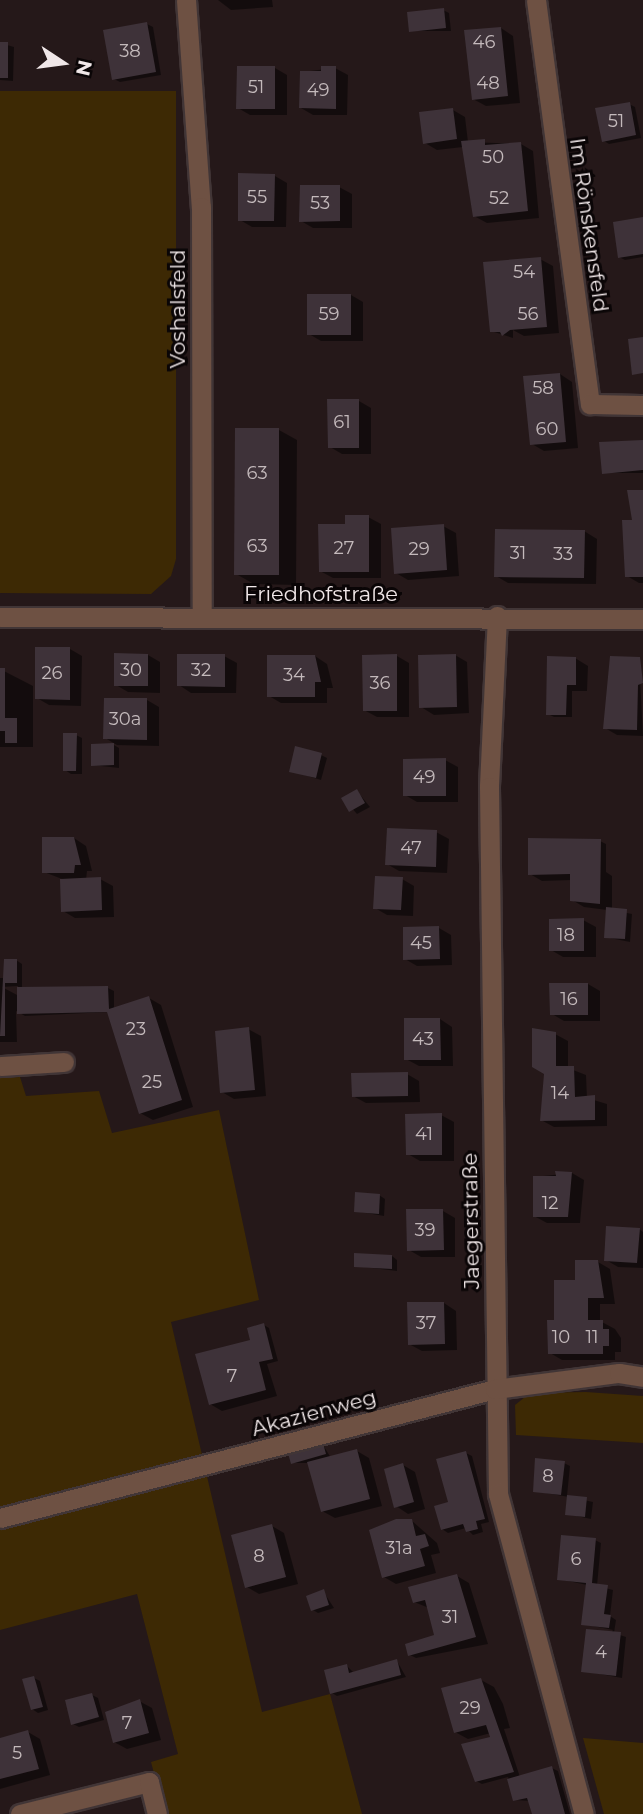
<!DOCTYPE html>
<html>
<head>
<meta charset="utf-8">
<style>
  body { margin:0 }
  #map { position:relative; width:643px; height:1814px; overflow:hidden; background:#251819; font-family:Montserrat,sans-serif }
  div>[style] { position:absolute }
  .green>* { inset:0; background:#3d2904 }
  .shadow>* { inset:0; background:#0007 }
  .building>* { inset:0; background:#3e3239 }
  .roads { filter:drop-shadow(2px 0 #413536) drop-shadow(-2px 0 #413536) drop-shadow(0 2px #413536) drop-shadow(0 -2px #413536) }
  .minor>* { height:19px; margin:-9.5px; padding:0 9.5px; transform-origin:9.5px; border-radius:9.5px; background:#6e5143 }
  span { translate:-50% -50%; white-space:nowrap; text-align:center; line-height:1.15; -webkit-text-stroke:6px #0a0506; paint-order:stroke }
  .number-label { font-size:18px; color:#c4babc }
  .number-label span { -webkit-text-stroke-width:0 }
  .street-label { font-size:21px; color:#f0e7e8 }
  .north { position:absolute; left:28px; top:28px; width:70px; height:70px; -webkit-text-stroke:5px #0a0506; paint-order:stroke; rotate:103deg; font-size:19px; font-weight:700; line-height:28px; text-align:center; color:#f0e7e8 }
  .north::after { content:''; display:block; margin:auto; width:24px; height:32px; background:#f0e7e8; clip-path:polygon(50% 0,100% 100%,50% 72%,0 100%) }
</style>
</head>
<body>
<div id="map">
  <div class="green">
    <i style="clip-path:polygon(0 91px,176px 91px,176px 559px,171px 576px,151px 594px,0 593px)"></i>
    <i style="clip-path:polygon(20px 1077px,26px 1096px,99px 1091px,112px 1133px,219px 1110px,259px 1300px,171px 1322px,262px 1712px,330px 1694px,362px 1814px,165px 1814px,151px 1762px,178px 1754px,137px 1594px,0 1630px,0 1078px)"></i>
    <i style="clip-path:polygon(586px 1392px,643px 1396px,643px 1443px,516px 1435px,515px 1405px,530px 1393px)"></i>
    <i style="clip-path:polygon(583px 1738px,643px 1743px,643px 1814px,604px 1814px)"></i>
  </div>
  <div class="shadow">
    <i style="clip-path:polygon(218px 0,272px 0,273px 7px,231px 10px)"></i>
    <i style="clip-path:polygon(443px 10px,449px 13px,451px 31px,411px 31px)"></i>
    <i style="clip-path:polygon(147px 24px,153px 27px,161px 75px,120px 82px,114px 79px)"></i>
    <i style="clip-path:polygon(501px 28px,513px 36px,520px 103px,486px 106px,473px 99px)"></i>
    <i style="clip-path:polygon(0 43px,14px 47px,13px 81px,0 80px)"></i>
    <i style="clip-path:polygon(275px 68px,287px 75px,287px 115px,250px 115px,238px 108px)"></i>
    <i style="clip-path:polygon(335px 68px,348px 75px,347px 115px,313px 115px,301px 108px,302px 72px)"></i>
    <i style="clip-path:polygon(629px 104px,635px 107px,641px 138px,609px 144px,604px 141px)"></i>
    <i style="clip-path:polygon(453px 110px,465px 117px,468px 142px,521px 144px,533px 151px,539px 218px,487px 223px,474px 216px,463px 147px,437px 150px,425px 143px)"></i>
    <i style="clip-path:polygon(275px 176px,287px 183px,286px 227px,252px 227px,240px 220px)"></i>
    <i style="clip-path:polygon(339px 187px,352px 194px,352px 228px,313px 228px,301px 221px)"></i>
    <i style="clip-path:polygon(643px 219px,643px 257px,625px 260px,619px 257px)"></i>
    <i style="clip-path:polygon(540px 259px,553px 266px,559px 333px,524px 336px,513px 330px,513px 338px,491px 331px)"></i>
    <i style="clip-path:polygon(351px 295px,363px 302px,363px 341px,321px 341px,309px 334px)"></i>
    <i style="clip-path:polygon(560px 374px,572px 382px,578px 448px,544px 451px,532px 444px)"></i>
    <i style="clip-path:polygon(359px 401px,371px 408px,371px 454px,342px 454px,330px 447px)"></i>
    <i style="clip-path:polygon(279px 430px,297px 440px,296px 585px,254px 584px,236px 574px)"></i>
    <i style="clip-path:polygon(643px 442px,643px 473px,604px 473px)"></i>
    <i style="clip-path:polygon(643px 492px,643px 583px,639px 583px,627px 576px,634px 521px)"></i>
    <i style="clip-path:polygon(368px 517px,381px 524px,381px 578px,333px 578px,320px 571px,347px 525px)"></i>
    <i style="clip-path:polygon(443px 526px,456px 533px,459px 576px,408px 580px,396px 573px)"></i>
    <i style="clip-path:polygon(584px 531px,597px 539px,596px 584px,508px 583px,496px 576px)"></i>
    <i style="clip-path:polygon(70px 649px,82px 656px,81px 706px,49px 705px,37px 698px)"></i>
    <i style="clip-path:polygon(148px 655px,160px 662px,160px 693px,128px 692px,116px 685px)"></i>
    <i style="clip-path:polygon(455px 655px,467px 662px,469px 713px,434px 715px,421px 707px)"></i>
    <i style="clip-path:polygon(224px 656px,237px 663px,236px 693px,191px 693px,179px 685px)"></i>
    <i style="clip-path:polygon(315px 656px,327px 664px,333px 688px,327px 688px,327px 703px,281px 703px,269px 696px)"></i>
    <i style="clip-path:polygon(397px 656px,409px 663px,409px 717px,377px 717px,364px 710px)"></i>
    <i style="clip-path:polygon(575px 658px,588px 666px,587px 691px,572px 691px,572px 717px,554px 717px,548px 714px)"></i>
    <i style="clip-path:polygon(639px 659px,643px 736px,617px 735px,605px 728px)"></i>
    <i style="clip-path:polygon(0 669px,33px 686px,33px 747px,0 747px)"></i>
    <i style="clip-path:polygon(147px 700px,159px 707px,159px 746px,114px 745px,119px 748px,119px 768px,92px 765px,93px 745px,117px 745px,105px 738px)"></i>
    <i style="clip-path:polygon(76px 735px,82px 738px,82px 774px,71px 774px,65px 770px)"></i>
    <i style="clip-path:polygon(321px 755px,327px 758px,321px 780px,291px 771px)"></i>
    <i style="clip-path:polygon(445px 760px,458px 767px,458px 802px,417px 802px,405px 795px)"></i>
    <i style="clip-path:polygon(357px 791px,370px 807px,357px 814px,344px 799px)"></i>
    <i style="clip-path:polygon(436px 832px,449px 839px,447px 873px,399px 871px,387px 864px)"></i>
    <i style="clip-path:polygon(74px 838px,86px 846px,92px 871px,87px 871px,86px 880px,100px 879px,113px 886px,114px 917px,75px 918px,63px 911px,62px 879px,44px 872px)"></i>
    <i style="clip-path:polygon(600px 841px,606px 844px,606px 872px,612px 876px,612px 910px,632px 914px,630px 942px,605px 937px,607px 910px,584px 907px,572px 900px,572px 880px,542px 881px,530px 874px)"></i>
    <i style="clip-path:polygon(402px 879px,414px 886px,413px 916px,387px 915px,375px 908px)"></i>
    <i style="clip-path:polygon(583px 920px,596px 927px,596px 957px,563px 957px,551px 950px)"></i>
    <i style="clip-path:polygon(439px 928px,451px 935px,452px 965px,417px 966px,405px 959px)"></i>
    <i style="clip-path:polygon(evenodd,16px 960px,22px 964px,22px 988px,108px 988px,114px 991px,114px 1011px,149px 998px,161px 1005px,193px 1107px,153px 1120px,140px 1113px,108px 1012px,25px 1016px,16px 1011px,17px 1042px,0 1042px,0 978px,6px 978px,16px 960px,18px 986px,19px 996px,2px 987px,18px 986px)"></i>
    <i style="clip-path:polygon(588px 984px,600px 991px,600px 1021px,564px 1021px,552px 1014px)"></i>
    <i style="clip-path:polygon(440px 1019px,452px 1027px,453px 1066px,419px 1066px,406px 1059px)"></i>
    <i style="clip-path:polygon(248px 1029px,261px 1036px,266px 1096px,234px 1099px,222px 1092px)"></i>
    <i style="clip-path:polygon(555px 1034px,568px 1041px,568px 1068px,586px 1075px,587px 1098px,607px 1104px,607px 1126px,554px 1127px,541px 1120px)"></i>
    <i style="clip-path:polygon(407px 1074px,419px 1081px,420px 1102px,366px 1103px,353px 1096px)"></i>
    <i style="clip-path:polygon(441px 1115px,454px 1122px,454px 1161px,420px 1161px,408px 1154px)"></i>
    <i style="clip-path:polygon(572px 1173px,584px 1180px,580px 1223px,547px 1223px,534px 1216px,534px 1177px)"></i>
    <i style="clip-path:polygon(379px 1195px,385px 1199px,384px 1216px,355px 1211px)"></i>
    <i style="clip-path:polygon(443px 1211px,455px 1218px,455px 1257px,421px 1257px,409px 1250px)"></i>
    <i style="clip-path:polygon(639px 1229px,643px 1232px,643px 1268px,618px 1267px,606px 1260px)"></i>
    <i style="clip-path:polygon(392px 1256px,397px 1260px,397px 1271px,356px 1266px)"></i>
    <i style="clip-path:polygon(598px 1262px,610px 1269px,615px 1304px,600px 1304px,600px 1321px,615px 1329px,621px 1338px,621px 1352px,615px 1352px,615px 1360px,562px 1360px,550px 1353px,576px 1282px)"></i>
    <i style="clip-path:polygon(444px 1303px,456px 1311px,457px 1350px,422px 1351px,409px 1344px)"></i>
    <i style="clip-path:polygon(264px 1325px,269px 1328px,278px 1361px,267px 1364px,277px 1396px,222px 1411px,210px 1404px)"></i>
    <i style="clip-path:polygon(323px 1445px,331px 1458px,357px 1451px,369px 1458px,382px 1506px,335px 1518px,322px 1511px,309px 1463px,292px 1463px)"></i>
    <i style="clip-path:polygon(466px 1453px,472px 1456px,489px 1522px,481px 1524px,483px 1532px,473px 1535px,466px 1528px,448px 1533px,442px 1529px)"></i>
    <i style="clip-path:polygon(564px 1463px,570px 1466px,567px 1496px,593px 1502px,591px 1519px,567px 1514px,569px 1497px,534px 1491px)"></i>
    <i style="clip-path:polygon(403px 1465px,415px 1472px,425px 1509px,408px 1514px,396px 1506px)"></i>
    <i style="clip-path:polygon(411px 1520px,437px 1543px,440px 1553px,431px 1555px,436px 1573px,396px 1584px,384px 1577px)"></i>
    <i style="clip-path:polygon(272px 1526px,284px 1533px,298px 1584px,259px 1594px,247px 1587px)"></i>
    <i style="clip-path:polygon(595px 1540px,601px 1543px,597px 1586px,613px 1590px,610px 1616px,616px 1620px,614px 1633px,626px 1637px,622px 1678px,583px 1671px,613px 1630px,583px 1624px,587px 1585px,559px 1579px)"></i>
    <i style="clip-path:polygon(457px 1576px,469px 1583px,488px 1644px,416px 1658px,410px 1655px,437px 1639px,429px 1608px,414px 1602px)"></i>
    <i style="clip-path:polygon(323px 1591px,334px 1608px,318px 1613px,313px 1610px)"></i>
    <i style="clip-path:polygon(397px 1661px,406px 1677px,337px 1696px,332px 1693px,347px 1666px,354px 1673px)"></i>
    <i style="clip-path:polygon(34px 1678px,40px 1681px,48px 1710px,38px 1713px,32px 1709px)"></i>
    <i style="clip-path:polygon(481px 1680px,494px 1687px,503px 1704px,510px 1728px,504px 1729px,520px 1777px,552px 1768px,558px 1771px,570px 1814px,534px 1814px,530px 1801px,515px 1800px,508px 1777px,482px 1784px,476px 1781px,491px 1733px,468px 1739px,455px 1732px)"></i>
    <i style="clip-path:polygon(92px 1695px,98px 1698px,104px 1720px,79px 1727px,73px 1724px)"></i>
    <i style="clip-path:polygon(139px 1701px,152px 1708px,161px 1740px,127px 1749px,114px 1742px)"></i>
    <i style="clip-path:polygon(28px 1732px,40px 1739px,50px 1775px,0 1789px,0 1740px)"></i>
  </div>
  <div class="building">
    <i style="clip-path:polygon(444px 8px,446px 28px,409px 32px,407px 12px)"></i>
    <i style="clip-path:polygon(147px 22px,156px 72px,112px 80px,103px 30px)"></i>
    <i style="clip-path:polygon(501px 27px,508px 96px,472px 100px,464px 30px)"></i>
    <i style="clip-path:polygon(0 42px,8px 42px,8px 78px,0 78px)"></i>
    <i style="clip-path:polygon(237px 66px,275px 66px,275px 109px,236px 109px)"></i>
    <i style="clip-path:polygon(321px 66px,336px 66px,336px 109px,299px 108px,300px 71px,321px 71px)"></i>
    <i style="clip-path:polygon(630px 102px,636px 135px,602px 142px,595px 108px)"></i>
    <i style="clip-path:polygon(453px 108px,457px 139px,423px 144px,419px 112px)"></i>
    <i style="clip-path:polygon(485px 139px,485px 145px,521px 142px,528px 211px,473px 217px,461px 141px)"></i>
    <i style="clip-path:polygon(238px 173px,275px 174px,274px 221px,238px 221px)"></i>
    <i style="clip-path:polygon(300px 185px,340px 185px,340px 221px,299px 222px)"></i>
    <i style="clip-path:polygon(643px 217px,643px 254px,618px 258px,613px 222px)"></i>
    <i style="clip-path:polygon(541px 257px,547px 327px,510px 330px,502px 336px,500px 332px,490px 332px,483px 262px)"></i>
    <i style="clip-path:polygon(307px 294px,351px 294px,351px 335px,307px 335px)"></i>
    <i style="clip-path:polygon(643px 337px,643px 373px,632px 375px,628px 339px)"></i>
    <i style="clip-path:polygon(560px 373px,566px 442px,530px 445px,523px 376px)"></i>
    <i style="clip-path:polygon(327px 399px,359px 399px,359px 448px,328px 448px)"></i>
    <i style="clip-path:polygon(235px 428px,279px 428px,279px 575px,234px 575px)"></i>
    <i style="clip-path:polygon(643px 440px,643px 470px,602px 474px,599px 442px)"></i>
    <i style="clip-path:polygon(627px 490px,643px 490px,643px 577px,625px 577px,622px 520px,632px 520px)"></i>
    <i style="clip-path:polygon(345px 515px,369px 515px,369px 572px,319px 572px,318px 524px,345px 524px)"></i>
    <i style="clip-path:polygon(444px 524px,447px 570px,394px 574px,391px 528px)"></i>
    <i style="clip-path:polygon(495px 529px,585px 530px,584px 578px,494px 577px)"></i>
    <i style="clip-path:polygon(35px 647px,70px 647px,70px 700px,35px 699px)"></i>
    <i style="clip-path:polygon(114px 653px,148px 654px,148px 686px,114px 686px)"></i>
    <i style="clip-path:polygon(177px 654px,225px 654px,225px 687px,177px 686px)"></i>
    <i style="clip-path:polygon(397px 654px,397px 711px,363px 711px,362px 655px)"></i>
    <i style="clip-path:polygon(456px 654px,457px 707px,419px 708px,418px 655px)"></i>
    <i style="clip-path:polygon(267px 655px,315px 655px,321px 682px,315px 682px,315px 697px,267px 697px)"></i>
    <i style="clip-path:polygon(547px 656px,576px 657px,576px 685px,567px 685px,566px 715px,546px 715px)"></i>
    <i style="clip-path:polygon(610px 656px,640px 657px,643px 683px,638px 685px,637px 730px,603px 729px)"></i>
    <i style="clip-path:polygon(0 668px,5px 668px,5px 718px,17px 718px,17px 743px,5px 743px,5px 731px,0 731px)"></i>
    <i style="clip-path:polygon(104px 698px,147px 698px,147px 740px,103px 739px)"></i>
    <i style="clip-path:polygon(63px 733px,77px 733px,76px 771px,63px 771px)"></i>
    <i style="clip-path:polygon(114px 743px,114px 765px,91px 766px,91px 744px)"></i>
    <i style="clip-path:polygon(295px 746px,322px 753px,316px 778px,289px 772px)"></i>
    <i style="clip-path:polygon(446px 758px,446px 796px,403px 796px,403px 759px)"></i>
    <i style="clip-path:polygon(357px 789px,365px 803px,349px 812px,341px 798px)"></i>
    <i style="clip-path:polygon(387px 828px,437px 830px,436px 867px,385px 865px)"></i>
    <i style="clip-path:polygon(42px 837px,74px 837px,81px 865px,75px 865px,74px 873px,42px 873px)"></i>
    <i style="clip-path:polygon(528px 838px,601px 839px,600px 904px,570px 901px,570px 874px,528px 875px)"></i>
    <i style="clip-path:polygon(375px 876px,403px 877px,401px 910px,373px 909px)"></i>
    <i style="clip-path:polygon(101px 877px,102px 910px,61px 912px,60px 879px)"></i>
    <i style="clip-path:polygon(606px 907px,627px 909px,625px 939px,604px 938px)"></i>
    <i style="clip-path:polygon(584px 918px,584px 951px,549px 951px,549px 919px)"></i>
    <i style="clip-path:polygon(439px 926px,440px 959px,403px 960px,403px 927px)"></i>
    <i style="clip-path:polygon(4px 959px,17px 959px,17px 983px,5px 983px,5px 1036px,0 1036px)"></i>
    <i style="clip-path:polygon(549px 983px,588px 983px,588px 1015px,550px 1015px)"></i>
    <i style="clip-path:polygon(108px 986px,109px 1009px,149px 996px,182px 1100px,139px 1114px,107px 1012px,17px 1014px,17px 987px)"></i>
    <i style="clip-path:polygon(404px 1018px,440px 1018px,441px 1060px,404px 1060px)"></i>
    <i style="clip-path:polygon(249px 1027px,255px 1090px,220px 1093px,215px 1031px)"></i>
    <i style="clip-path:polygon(532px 1028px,556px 1032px,556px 1066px,574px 1066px,575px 1097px,595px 1095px,595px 1120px,540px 1121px,544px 1074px,532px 1067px)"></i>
    <i style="clip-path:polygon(408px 1072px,408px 1096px,352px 1097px,351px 1073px)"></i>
    <i style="clip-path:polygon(442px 1113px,442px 1155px,406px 1155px,405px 1114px)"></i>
    <i style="clip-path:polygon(555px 1171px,572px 1172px,568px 1217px,533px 1217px,533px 1176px,556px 1176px)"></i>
    <i style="clip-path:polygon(355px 1192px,380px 1194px,379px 1214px,354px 1212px)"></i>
    <i style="clip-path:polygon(406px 1209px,443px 1209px,444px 1250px,407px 1251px)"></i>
    <i style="clip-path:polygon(606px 1226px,640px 1228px,637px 1263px,604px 1261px)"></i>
    <i style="clip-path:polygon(354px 1253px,392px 1255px,392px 1269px,354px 1267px)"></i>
    <i style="clip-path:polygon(575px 1260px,598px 1260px,604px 1298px,588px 1298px,588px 1320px,603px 1320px,603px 1329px,609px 1329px,609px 1346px,603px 1346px,603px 1354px,548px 1354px,547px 1320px,554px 1320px,554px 1280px,575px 1280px)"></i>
    <i style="clip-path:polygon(407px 1302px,444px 1302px,445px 1344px,408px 1345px)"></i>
    <i style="clip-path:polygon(264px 1323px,273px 1359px,259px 1362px,266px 1390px,209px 1405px,195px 1354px,250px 1340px,247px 1328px)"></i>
    <i style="clip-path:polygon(323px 1443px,326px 1454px,291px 1464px,288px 1453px)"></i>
    <i style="clip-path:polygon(357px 1449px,370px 1499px,321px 1512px,307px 1462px)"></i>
    <i style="clip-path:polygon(466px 1451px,485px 1519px,476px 1521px,478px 1529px,466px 1532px,463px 1524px,441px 1530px,434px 1506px,448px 1502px,436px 1459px)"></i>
    <i style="clip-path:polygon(535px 1458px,565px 1461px,561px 1495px,533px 1492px)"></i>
    <i style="clip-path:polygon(403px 1463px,414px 1502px,394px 1508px,384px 1469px)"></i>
    <i style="clip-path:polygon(567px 1495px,587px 1497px,585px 1517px,565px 1515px)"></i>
    <i style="clip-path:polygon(396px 1519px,412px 1519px,416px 1536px,425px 1534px,429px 1546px,420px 1549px,425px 1566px,382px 1578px,369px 1530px)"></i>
    <i style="clip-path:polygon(272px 1524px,286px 1577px,245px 1588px,231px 1535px)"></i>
    <i style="clip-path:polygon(561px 1535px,596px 1538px,592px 1583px,608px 1585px,604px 1614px,611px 1615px,609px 1628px,581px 1625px,586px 1583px,557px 1580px)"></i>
    <i style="clip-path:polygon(457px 1574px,476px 1637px,408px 1656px,405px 1644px,434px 1635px,425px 1600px,413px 1603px,408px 1587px)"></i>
    <i style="clip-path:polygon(324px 1589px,329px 1605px,311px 1611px,306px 1596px)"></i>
    <i style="clip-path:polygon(586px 1629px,621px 1632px,616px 1676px,581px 1672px)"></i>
    <i style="clip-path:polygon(397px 1659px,401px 1675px,330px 1694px,324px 1670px,347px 1664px,349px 1673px)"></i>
    <i style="clip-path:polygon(34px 1676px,43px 1707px,31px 1710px,22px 1679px)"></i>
    <i style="clip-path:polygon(481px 1678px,514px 1772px,475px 1782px,461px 1744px,490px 1737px,486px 1725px,454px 1733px,441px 1688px)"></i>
    <i style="clip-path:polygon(92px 1693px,99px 1717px,71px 1725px,65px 1700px)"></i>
    <i style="clip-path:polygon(140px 1699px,149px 1733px,113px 1743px,105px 1712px)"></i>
    <i style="clip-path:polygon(28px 1730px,39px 1769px,0 1779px,0 1738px)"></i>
    <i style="clip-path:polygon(552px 1766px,565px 1814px,532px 1814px,527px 1798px,513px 1801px,507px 1779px)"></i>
  </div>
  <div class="roads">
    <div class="minor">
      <i style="left:186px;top:0;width:208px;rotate:85.9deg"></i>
      <i style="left:201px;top:207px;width:411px;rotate:89.9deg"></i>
      <i style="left:536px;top:0;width:408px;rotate:82.4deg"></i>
      <i style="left:590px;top:404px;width:53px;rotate:1.1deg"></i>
      <i style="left:497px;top:616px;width:171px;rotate:92.7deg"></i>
      <i style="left:489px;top:787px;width:707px;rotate:89.27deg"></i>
      <i style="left:498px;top:1494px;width:331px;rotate:75deg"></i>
      <i style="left:0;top:617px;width:643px;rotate:0.18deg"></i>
      <i style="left:0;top:1066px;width:64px;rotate:-3.6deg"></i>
      <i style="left:0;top:1518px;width:512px;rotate:-14.61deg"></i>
      <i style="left:495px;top:1389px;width:125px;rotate:-7.4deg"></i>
      <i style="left:619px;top:1373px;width:24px;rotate:9deg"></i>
      <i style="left:20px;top:1814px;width:133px;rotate:-13.9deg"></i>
      <i style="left:149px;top:1782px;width:33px;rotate:76deg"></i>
    </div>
  </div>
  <div class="number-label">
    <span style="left:484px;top:42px">46</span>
    <span style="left:130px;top:51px">38</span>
    <span style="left:488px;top:83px">48</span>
    <span style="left:256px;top:87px">51</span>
    <span style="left:318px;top:90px">49</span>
    <span style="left:616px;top:121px">51</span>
    <span style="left:493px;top:157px">50</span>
    <span style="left:257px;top:197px">55</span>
    <span style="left:499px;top:198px">52</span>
    <span style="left:320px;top:203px">53</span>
    <span style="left:524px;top:272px">54</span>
    <span style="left:329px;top:314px">59</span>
    <span style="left:528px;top:314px">56</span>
    <span style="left:543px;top:388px">58</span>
    <span style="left:342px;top:422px">61</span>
    <span style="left:547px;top:429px">60</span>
    <span style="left:257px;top:473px">63</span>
    <span style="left:257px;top:546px">63</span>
    <span style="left:344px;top:548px">27</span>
    <span style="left:419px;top:549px">29</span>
    <span style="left:518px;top:553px">31</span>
    <span style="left:563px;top:554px">33</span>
    <span style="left:131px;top:670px">30</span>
    <span style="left:201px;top:670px">32</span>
    <span style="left:52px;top:673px">26</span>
    <span style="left:294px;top:675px">34</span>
    <span style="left:380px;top:683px">36</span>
    <span style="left:125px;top:719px">30a</span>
    <span style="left:424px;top:777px">49</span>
    <span style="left:411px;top:848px">47</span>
    <span style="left:566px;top:935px">18</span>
    <span style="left:421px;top:943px">45</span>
    <span style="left:569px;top:999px">16</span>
    <span style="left:136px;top:1029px">23</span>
    <span style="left:423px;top:1039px">43</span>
    <span style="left:152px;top:1082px">25</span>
    <span style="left:560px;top:1093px">14</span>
    <span style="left:424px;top:1134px">41</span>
    <span style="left:550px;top:1203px">12</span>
    <span style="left:425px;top:1230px">39</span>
    <span style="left:426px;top:1323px">37</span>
    <span style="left:561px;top:1337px">10</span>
    <span style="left:592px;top:1337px">11</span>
    <span style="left:232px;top:1376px">7</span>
    <span style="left:548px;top:1476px">8</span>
    <span style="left:399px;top:1548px">31a</span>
    <span style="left:259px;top:1556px">8</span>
    <span style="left:576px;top:1559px">6</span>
    <span style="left:450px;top:1617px">31</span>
    <span style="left:601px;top:1652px">4</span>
    <span style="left:470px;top:1708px">29</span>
    <span style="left:127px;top:1723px">7</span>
    <span style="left:17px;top:1753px">5</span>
  </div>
  <div class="street-label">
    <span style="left:589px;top:225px;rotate:82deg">Im Rönskensfeld</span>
    <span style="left:178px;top:309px;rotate:-90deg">Voshalsfeld</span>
    <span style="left:321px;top:594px">Friedhofstraße</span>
    <span style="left:471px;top:1221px;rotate:-91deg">Jaegerstraße</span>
    <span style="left:314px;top:1413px;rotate:-15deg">Akazienweg</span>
  </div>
  <div class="north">N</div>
</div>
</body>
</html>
